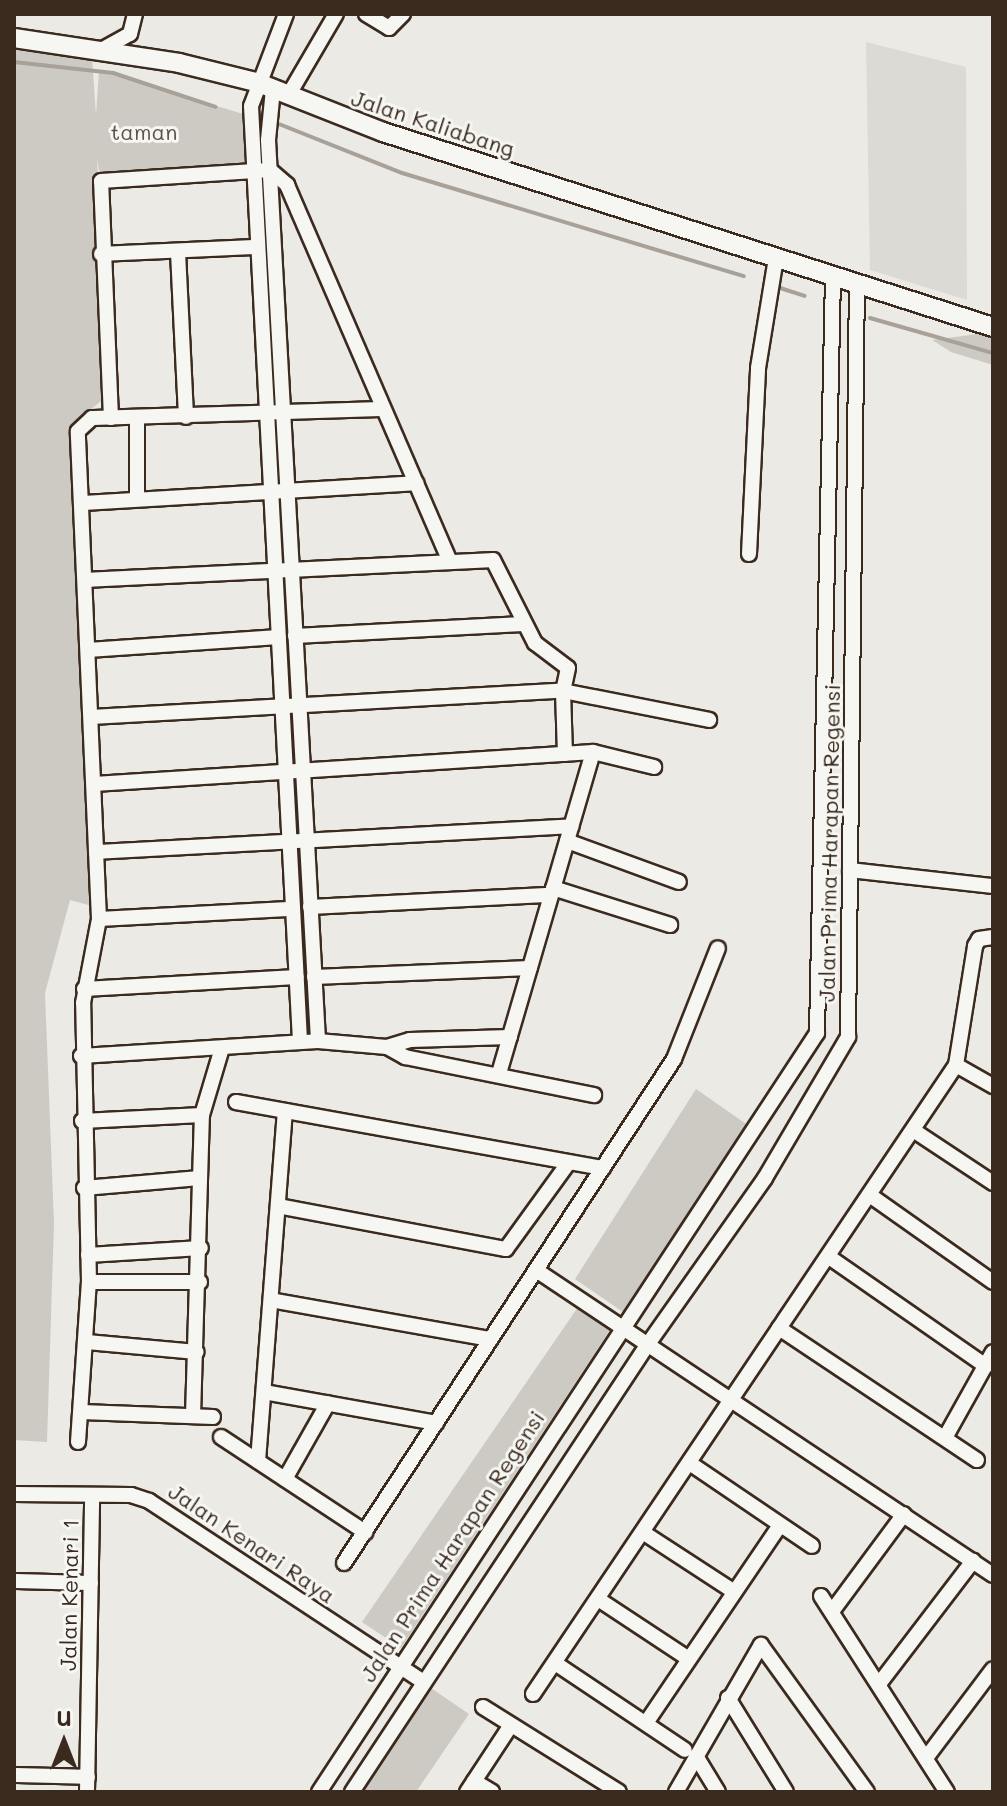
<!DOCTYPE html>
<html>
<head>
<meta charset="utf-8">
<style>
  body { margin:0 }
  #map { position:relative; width:1007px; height:1806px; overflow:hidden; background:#ebeae5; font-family:Mali,sans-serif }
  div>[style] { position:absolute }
  .built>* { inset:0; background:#dcdad4 }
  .green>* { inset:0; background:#cdcac4 }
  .stream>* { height:4px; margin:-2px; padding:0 2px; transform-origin:2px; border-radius:2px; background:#a8a198 }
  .roads { filter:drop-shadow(2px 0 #3b2a1e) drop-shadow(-2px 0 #3b2a1e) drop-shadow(0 2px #3b2a1e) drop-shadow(0 -2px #3b2a1e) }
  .minor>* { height:14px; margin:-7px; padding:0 7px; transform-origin:7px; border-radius:7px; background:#f6f6f2 }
  .major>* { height:18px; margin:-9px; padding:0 9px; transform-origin:9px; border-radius:9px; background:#f6f6f2 }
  span { translate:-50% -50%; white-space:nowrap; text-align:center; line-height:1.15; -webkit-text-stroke:6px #f6f6f2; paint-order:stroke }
  .street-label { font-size:22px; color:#3b2a1e }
  .park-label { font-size:22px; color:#605248 }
  .frame { position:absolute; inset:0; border:16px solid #3b2a1e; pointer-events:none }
  .north { position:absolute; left:24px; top:1702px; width:80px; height:80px; -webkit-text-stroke:6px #f6f6f2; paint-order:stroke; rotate:0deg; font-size:22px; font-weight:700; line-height:32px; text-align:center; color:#3b2a1e }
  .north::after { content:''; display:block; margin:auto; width:28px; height:36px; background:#3b2a1e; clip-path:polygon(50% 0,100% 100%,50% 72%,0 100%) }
</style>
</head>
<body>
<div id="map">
  <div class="built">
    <i style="clip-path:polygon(866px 42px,966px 67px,967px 300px,870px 270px)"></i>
  </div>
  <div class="green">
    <i style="clip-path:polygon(14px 50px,92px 58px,96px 115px,99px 71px,250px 116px,254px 171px,101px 181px,97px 159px,110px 394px,71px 425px,103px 909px,70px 900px,45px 993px,54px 1223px,47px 1442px,14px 1440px)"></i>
    <i style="clip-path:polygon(993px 332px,993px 365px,951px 352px,932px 340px)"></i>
    <i style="clip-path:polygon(696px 1089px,749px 1126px,623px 1312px,575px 1279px)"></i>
    <i style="clip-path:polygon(578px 1307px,610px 1330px,401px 1648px,362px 1622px)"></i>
    <i style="clip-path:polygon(431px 1688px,469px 1714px,416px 1792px,361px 1792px)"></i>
  </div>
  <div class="stream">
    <i style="left:14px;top:62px;width:100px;rotate:6.3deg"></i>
    <i style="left:113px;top:73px;width:108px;rotate:18.3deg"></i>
    <i style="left:279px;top:124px;width:132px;rotate:21.7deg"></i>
    <i style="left:402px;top:173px;width:357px;rotate:16.8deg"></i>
    <i style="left:777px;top:287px;width:29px;rotate:18deg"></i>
    <i style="left:870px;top:318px;width:128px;rotate:15.9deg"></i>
  </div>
  <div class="roads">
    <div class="minor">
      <i style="left:286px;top:14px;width:98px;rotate:110.8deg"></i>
      <i style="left:251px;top:106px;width:937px;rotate:87deg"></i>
      <i style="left:366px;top:14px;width:27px;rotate:31deg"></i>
      <i style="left:389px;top:28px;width:20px;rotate:-45deg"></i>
      <i style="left:101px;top:50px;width:33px;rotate:-29deg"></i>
      <i style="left:130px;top:34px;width:21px;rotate:-76deg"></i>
      <i style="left:273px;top:89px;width:51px;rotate:95.6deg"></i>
      <i style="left:268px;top:140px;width:902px;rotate:86.82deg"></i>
      <i style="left:288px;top:96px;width:95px;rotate:-59.7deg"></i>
      <i style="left:178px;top:252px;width:165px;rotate:87.2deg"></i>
      <i style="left:101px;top:254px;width:157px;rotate:-2.6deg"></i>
      <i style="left:111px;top:418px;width:237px;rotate:-92.4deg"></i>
      <i style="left:101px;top:181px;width:169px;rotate:-3.7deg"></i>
      <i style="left:270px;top:170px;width:23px;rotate:41deg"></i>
      <i style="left:287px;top:185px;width:410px;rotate:66.6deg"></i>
      <i style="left:137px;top:499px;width:81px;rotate:-90deg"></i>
      <i style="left:82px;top:503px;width:335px;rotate:-3.4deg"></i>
      <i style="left:749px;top:554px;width:186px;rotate:-87.2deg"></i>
      <i style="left:758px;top:368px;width:111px;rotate:-80.7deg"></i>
      <i style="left:86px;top:580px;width:407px;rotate:-2.8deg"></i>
      <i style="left:493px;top:560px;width:93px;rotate:63.2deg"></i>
      <i style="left:535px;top:643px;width:41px;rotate:37.1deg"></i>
      <i style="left:568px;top:668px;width:24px;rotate:102deg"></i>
      <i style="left:563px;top:691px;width:63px;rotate:88.2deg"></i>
      <i style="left:295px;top:636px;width:228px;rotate:-3deg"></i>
      <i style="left:88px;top:650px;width:191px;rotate:-3.9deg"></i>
      <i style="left:91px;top:717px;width:473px;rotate:-3.2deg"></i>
      <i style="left:563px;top:691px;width:149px;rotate:11.2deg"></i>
      <i style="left:593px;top:752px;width:63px;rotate:13.8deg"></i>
      <i style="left:94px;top:784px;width:500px;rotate:-3.67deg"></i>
      <i style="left:593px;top:752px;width:335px;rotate:106.3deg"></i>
      <i style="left:567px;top:841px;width:119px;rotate:20.1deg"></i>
      <i style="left:96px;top:852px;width:476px;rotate:-3.1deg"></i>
      <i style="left:850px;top:870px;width:144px;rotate:6.4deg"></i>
      <i style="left:553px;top:888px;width:123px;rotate:17.5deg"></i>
      <i style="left:310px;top:907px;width:241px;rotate:-2.9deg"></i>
      <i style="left:99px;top:919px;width:194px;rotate:-3deg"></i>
      <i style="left:314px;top:977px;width:216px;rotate:-2.4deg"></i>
      <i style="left:84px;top:989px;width:213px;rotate:-3.2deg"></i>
      <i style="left:387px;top:1047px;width:21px;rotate:29deg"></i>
      <i style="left:405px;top:1057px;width:193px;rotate:11.4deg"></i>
      <i style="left:81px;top:1056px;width:237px;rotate:-3.6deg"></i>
      <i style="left:318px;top:1041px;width:69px;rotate:5deg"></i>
      <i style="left:387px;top:1047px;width:24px;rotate:-17deg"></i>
      <i style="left:410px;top:1040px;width:100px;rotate:-1.7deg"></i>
      <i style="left:956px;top:1065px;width:43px;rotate:29.6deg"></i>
      <i style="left:236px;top:1102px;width:373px;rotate:10.2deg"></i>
      <i style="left:82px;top:1121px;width:120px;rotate:-2.9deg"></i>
      <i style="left:913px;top:1130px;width:96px;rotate:33.5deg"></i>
      <i style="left:84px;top:1188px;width:116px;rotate:-4.9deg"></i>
      <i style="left:871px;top:1196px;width:149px;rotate:35.2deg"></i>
      <i style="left:278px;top:1206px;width:232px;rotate:10.7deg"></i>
      <i style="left:506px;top:1249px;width:107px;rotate:-54.1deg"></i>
      <i style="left:88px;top:1255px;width:113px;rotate:-3.5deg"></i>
      <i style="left:829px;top:1257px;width:191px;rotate:34.8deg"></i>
      <i style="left:536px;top:1270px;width:549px;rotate:33.72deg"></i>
      <i style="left:89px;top:1282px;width:111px"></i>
      <i style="left:271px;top:1300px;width:223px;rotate:10.1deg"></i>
      <i style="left:779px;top:1328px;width:238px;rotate:33.7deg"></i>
      <i style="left:87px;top:1342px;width:110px;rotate:5.2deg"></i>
      <i style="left:264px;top:1392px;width:175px;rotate:10.2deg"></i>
      <i style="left:82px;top:1412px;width:131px;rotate:2.2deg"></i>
      <i style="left:193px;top:1416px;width:301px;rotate:-88.3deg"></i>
      <i style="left:202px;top:1115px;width:70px;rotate:-73.4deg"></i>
      <i style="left:946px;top:1436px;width:96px;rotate:-60.8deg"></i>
      <i style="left:221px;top:1437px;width:173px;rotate:33.4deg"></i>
      <i style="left:78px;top:1442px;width:160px;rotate:-86.1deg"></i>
      <i style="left:89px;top:1282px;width:279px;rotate:-91.2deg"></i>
      <i style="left:83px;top:1003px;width:86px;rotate:-79.2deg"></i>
      <i style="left:99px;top:919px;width:488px;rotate:-92.5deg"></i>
      <i style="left:78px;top:431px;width:19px;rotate:-43deg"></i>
      <i style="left:92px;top:418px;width:290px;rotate:-1.8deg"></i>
      <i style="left:258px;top:1461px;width:351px;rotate:-85.6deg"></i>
      <i style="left:691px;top:1464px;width:146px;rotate:34.1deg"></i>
      <i style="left:285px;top:1479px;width:87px;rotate:-60.5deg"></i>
      <i style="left:14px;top:1494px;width:117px;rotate:0.5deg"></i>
      <i style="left:131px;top:1495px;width:19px;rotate:18deg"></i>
      <i style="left:149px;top:1501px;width:328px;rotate:33.4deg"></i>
      <i style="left:644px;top:1533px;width:106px;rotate:33.1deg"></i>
      <i style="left:344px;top:1563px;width:602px;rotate:-56.78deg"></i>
      <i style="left:674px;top:1059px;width:119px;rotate:-68.4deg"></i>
      <i style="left:14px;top:1581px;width:77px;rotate:1.5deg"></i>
      <i style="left:821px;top:1596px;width:233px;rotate:57.3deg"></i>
      <i style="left:598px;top:1599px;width:105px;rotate:33.4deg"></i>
      <i style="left:833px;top:1610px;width:119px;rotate:-53.5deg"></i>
      <i style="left:555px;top:1663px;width:156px;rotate:33.8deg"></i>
      <i style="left:879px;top:1684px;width:155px;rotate:-52.6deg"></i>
      <i style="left:533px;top:1694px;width:758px;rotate:-56.08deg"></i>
      <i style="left:956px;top:1065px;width:121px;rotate:-80.9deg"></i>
      <i style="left:975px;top:946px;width:8px;rotate:-60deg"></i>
      <i style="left:979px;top:939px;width:14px;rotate:-8deg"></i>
      <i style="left:728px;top:1698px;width:110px;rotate:58.3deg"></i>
      <i style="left:483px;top:1707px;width:160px;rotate:32deg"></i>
      <i style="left:646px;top:1723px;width:239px;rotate:-55.9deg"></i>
      <i style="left:696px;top:1756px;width:42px;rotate:58.6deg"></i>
      <i style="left:926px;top:1758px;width:111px;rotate:-53deg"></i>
      <i style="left:14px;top:1775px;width:74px;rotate:1.5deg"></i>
      <i style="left:474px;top:1781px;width:21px;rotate:31deg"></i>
      <i style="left:87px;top:1792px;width:297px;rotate:-89deg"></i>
      <i style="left:319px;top:1792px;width:908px;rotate:-56.73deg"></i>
      <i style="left:817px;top:1033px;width:759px;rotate:-88.79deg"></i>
      <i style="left:352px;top:1792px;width:537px;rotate:-56.55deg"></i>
      <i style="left:648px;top:1344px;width:203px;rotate:-54.8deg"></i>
      <i style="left:765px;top:1178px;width:164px;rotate:-59.5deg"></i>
      <i style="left:848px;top:1037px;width:754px;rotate:-89.32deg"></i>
      <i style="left:467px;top:1792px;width:80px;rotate:-56.7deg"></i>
      <i style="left:676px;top:1792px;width:170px;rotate:-60deg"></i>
      <i style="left:761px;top:1645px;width:181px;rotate:54.2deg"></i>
    </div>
    <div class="major">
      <i style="left:14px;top:38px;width:167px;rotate:8.6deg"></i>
      <i style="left:179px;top:63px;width:79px;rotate:13.9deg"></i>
      <i style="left:256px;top:82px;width:136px;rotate:21.5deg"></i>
      <i style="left:383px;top:132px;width:640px;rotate:17.73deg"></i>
    </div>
  </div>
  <div class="street-label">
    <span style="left:433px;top:123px;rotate:18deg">Jalan Kaliabang</span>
    <span style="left:829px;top:843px;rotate:-89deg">Jalan Prima Harapan Regensi</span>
    <span style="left:252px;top:1543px;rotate:34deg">Jalan Kenari Raya</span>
    <span style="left:452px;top:1546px;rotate:-57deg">Jalan Prima Harapan Regensi</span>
    <span style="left:69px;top:1595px;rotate:-89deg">Jalan Kenari 1</span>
  </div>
  <div class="park-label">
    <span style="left:144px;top:132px">taman</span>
  </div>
  <div class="frame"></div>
  <div class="north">U</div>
</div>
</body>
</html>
